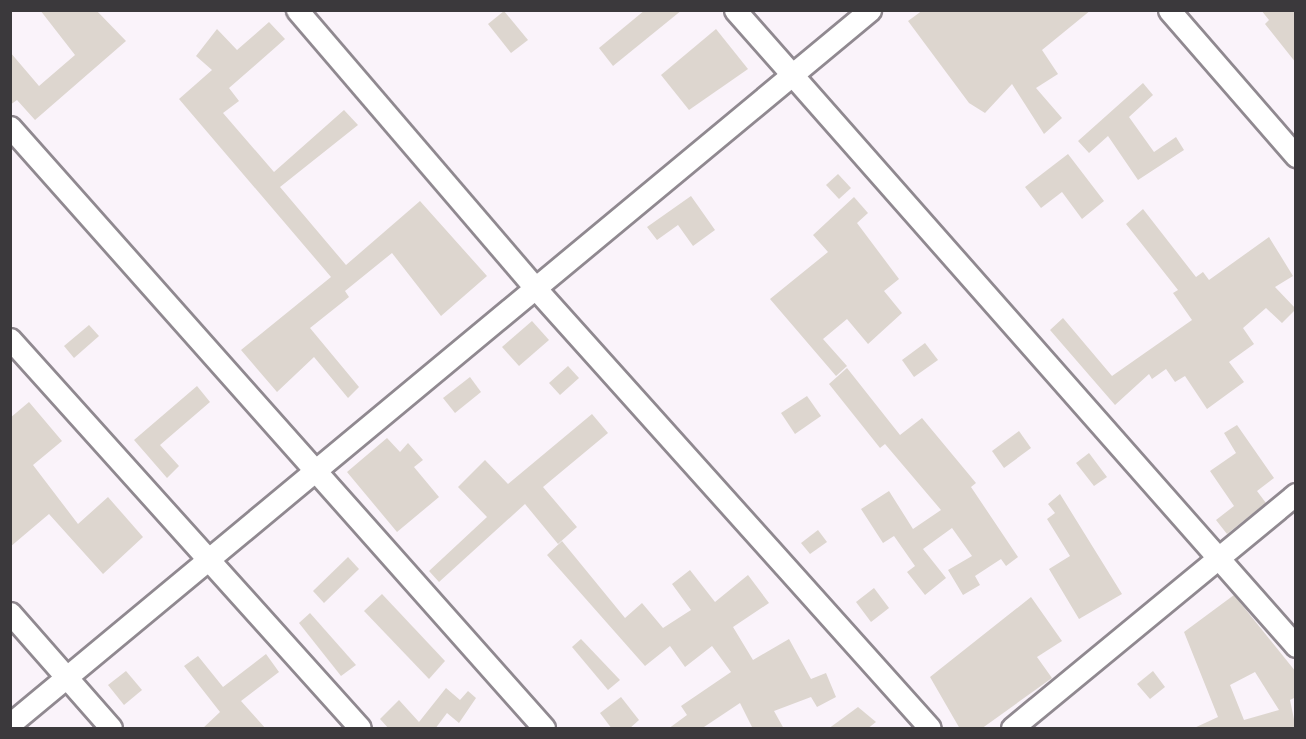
<!DOCTYPE html>
<html>
<head>
<meta charset="utf-8">
<style>
  body { margin:0 }
  #map { position:relative; width:1306px; height:739px; overflow:hidden; background:#faf3fa; font-family:"Alegreya Sans",sans-serif }
  div>[style] { position:absolute }
  .building>* { inset:0; background:#ddd6cf }
  .roads { filter:drop-shadow(2px 0 #908990) drop-shadow(-2px 0 #908990) drop-shadow(0 2px #908990) drop-shadow(0 -2px #908990) }
  .minor>* { height:21px; margin:-10.5px; padding:0 10.5px; transform-origin:10.5px; border-radius:10.5px; background:#fff }
  span { translate:-50% -50%; white-space:nowrap; text-align:center; line-height:1.15; -webkit-text-stroke:5px #fff; paint-order:stroke }
  .frame { position:absolute; inset:0; border:12px solid #3b393c; pointer-events:none }
</style>
</head>
<body>
<div id="map">
  <div class="building">
    <i style="clip-path:polygon(40px 10px,96px 10px,126px 41px,35px 120px,17px 100px,10px 105px,10px 52px,39px 86px,75px 55px)"></i>
    <i style="clip-path:polygon(645px 10px,682px 10px,613px 66px,599px 48px)"></i>
    <i style="clip-path:polygon(923px 10px,1091px 10px,1042px 50px,1058px 74px,1036px 88px,1062px 118px,1044px 134px,1012px 84px,985px 113px,969px 103px,908px 21px)"></i>
    <i style="clip-path:polygon(1261px 10px,1296px 11px,1296px 63px,1265px 24px,1269px 20px)"></i>
    <i style="clip-path:polygon(504px 11px,528px 40px,511px 53px,488px 24px)"></i>
    <i style="clip-path:polygon(269px 22px,285px 39px,229px 88px,239px 101px,223px 113px,274px 172px,344px 110px,358px 125px,280px 187px,346px 265px,420px 201px,487px 276px,441px 316px,392px 253px,345px 291px,349px 297px,310px 328px,359px 387px,348px 398px,314px 357px,277px 392px,241px 350px,331px 277px,179px 99px,212px 70px,196px 56px,217px 29px,237px 50px)"></i>
    <i style="clip-path:polygon(716px 29px,748px 69px,689px 110px,661px 75px)"></i>
    <i style="clip-path:polygon(1143px 83px,1153px 95px,1129px 117px,1154px 152px,1176px 137px,1184px 150px,1138px 180px,1108px 136px,1089px 153px,1078px 141px)"></i>
    <i style="clip-path:polygon(1068px 154px,1104px 201px,1082px 219px,1062px 192px,1041px 208px,1025px 187px)"></i>
    <i style="clip-path:polygon(838px 174px,851px 188px,839px 199px,826px 185px)"></i>
    <i style="clip-path:polygon(691px 196px,715px 230px,693px 246px,678px 225px,657px 240px,647px 227px)"></i>
    <i style="clip-path:polygon(854px 197px,868px 213px,857px 223px,899px 279px,884px 291px,902px 313px,868px 344px,847px 319px,823px 339px,847px 366px,836px 376px,770px 299px,828px 252px,813px 235px)"></i>
    <i style="clip-path:polygon(1143px 209px,1196px 277px,1203px 272px,1209px 280px,1269px 237px,1293px 276px,1275px 287px,1296px 309px,1282px 323px,1266px 308px,1243px 328px,1254px 344px,1229px 362px,1244px 382px,1207px 409px,1185px 376px,1175px 382px,1166px 369px,1152px 379px,1149px 374px,1115px 405px,1050px 330px,1063px 318px,1112px 376px,1192px 320px,1173px 293px,1178px 290px,1126px 224px)"></i>
    <i style="clip-path:polygon(532px 321px,549px 340px,519px 366px,502px 347px)"></i>
    <i style="clip-path:polygon(89px 325px,99px 336px,74px 358px,64px 346px)"></i>
    <i style="clip-path:polygon(925px 343px,938px 360px,914px 377px,902px 360px)"></i>
    <i style="clip-path:polygon(568px 366px,579px 378px,560px 395px,549px 383px)"></i>
    <i style="clip-path:polygon(847px 368px,900px 435px,922px 418px,976px 483px,971px 487px,1018px 557px,1006px 566px,1001px 559px,975px 576px,980px 585px,963px 595px,948px 570px,972px 556px,952px 528px,923px 549px,946px 578px,925px 595px,907px 572px,915px 566px,894px 536px,883px 543px,861px 509px,889px 491px,913px 529px,941px 510px,885px 444px,880px 448px,829px 384px)"></i>
    <i style="clip-path:polygon(470px 377px,481px 392px,455px 413px,443px 398px)"></i>
    <i style="clip-path:polygon(197px 386px,210px 402px,160px 445px,179px 466px,167px 478px,134px 440px)"></i>
    <i style="clip-path:polygon(807px 396px,821px 416px,795px 434px,781px 413px)"></i>
    <i style="clip-path:polygon(29px 402px,62px 441px,33px 465px,78px 524px,108px 497px,143px 537px,103px 574px,49px 514px,10px 547px,10px 418px)"></i>
    <i style="clip-path:polygon(592px 414px,608px 433px,543px 487px,577px 527px,558px 544px,525px 504px,439px 582px,429px 571px,487px 517px,458px 487px,485px 460px,508px 484px)"></i>
    <i style="clip-path:polygon(1237px 425px,1274px 478px,1257px 491px,1266px 503px,1227px 534px,1216px 520px,1234px 506px,1210px 471px,1236px 453px,1224px 433px)"></i>
    <i style="clip-path:polygon(1019px 431px,1031px 448px,1004px 468px,992px 451px)"></i>
    <i style="clip-path:polygon(387px 438px,400px 452px,408px 443px,423px 460px,414px 467px,439px 497px,397px 532px,347px 472px)"></i>
    <i style="clip-path:polygon(1089px 453px,1107px 477px,1094px 486px,1076px 463px)"></i>
    <i style="clip-path:polygon(1060px 494px,1122px 594px,1079px 619px,1049px 569px,1070px 556px,1047px 519px,1055px 513px,1048px 504px)"></i>
    <i style="clip-path:polygon(818px 530px,827px 542px,810px 554px,801px 543px)"></i>
    <i style="clip-path:polygon(562px 541px,625px 618px,642px 603px,663px 628px,691px 610px,672px 584px,690px 570px,715px 602px,748px 575px,769px 603px,733px 627px,753px 660px,789px 639px,811px 679px,826px 673px,836px 697px,817px 707px,811px 697px,774px 711px,784px 729px,753px 729px,740px 703px,701px 729px,668px 729px,687px 715px,681px 706px,731px 672px,712px 646px,685px 667px,670px 646px,645px 666px,547px 555px)"></i>
    <i style="clip-path:polygon(348px 557px,359px 569px,324px 603px,313px 591px)"></i>
    <i style="clip-path:polygon(874px 588px,889px 608px,871px 622px,856px 602px)"></i>
    <i style="clip-path:polygon(382px 594px,445px 661px,429px 679px,364px 611px)"></i>
    <i style="clip-path:polygon(evenodd,1234px 595px,1296px 672px,1296px 697px,1290px 700px,1296px 729px,1192px 729px,1218px 717px,1184px 632px,1234px 595px,1255px 672px,1279px 710px,1244px 720px,1230px 685px,1255px 672px)"></i>
    <i style="clip-path:polygon(1031px 597px,1062px 641px,1037px 657px,1052px 678px,981px 729px,960px 729px,930px 677px)"></i>
    <i style="clip-path:polygon(310px 613px,356px 665px,341px 676px,299px 623px)"></i>
    <i style="clip-path:polygon(581px 639px,620px 680px,608px 690px,572px 647px)"></i>
    <i style="clip-path:polygon(266px 654px,279px 672px,241px 701px,266px 729px,202px 729px,220px 712px,184px 666px,198px 656px,223px 687px)"></i>
    <i style="clip-path:polygon(126px 671px,142px 690px,124px 705px,108px 685px)"></i>
    <i style="clip-path:polygon(1153px 671px,1165px 687px,1150px 699px,1137px 684px)"></i>
    <i style="clip-path:polygon(446px 688px,460px 700px,468px 691px,476px 698px,459px 723px,447px 713px,435px 729px,389px 729px,380px 719px,399px 700px,419px 722px)"></i>
    <i style="clip-path:polygon(621px 697px,639px 720px,629px 729px,612px 729px,600px 713px)"></i>
    <i style="clip-path:polygon(858px 707px,876px 722px,867px 729px,828px 729px)"></i>
  </div>
  <div class="roads">
    <div class="minor">
      <i style="left:297px;top:10px;width:369px;rotate:49.4deg"></i>
      <i style="left:537px;top:290px;width:588px;rotate:48.1deg"></i>
      <i style="left:735px;top:10px;width:848px;rotate:48.59deg"></i>
      <i style="left:1169px;top:10px;width:194px;rotate:49deg"></i>
      <i style="left:10px;top:127px;width:804px;rotate:48.38deg"></i>
      <i style="left:10px;top:339px;width:523px;rotate:48.02deg"></i>
      <i style="left:10px;top:613px;width:153px;rotate:48.7deg"></i>
      <i style="left:10px;top:724px;width:1118px;rotate:-39.7deg"></i>
      <i style="left:1012px;top:728px;width:368px;rotate:-39.5deg"></i>
    </div>
  </div>
  <div class="frame"></div>
</div>
</body>
</html>
